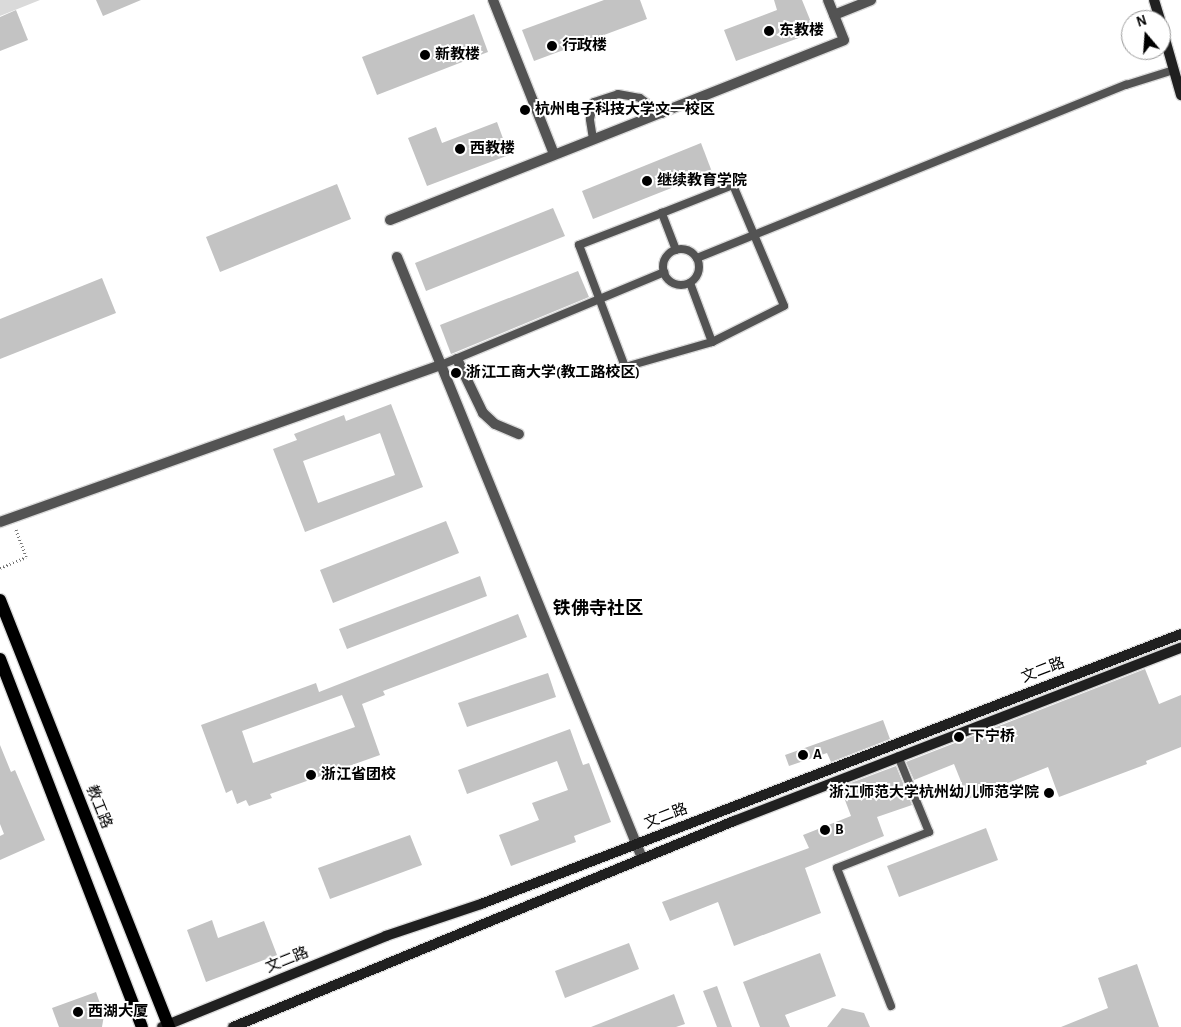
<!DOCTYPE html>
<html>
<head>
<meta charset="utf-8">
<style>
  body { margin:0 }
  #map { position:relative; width:1181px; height:1027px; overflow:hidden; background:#fff; font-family:"Alegreya Sans","Noto Sans SC",sans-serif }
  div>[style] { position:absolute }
  .green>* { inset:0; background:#dadada }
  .building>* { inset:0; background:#c3c3c3 }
  .path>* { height:2.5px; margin-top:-1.25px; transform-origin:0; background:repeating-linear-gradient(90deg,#757575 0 1px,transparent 0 3.5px) }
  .roads { filter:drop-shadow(1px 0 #dbdbdb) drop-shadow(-1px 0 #dbdbdb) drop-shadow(0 1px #dbdbdb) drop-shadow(0 -1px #dbdbdb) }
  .service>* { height:8px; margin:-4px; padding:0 4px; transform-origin:4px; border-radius:4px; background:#535353 }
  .service>.ring { margin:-4px; padding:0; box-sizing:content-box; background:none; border:8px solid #535353; border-radius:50% }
  .minor>* { height:10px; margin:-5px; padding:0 5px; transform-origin:5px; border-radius:5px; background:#535353 }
  .secondary>* { height:10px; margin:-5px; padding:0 5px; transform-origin:5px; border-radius:5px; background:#202020 }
  .primary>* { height:12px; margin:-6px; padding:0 6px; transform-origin:6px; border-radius:6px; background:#000 }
  .dots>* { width:14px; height:14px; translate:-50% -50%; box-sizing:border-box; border:2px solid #fff; border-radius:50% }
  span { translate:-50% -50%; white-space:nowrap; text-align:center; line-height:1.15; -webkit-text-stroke:4px #fff; paint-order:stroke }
  .poi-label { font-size:15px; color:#000; font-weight:700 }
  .left { translate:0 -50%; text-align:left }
  .right { translate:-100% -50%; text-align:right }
  .street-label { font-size:15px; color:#000 }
  .quarter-label { font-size:18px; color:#000; font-weight:700 }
  .north { position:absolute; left:1121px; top:10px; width:50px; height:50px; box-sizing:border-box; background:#fff; border:1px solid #999; border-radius:50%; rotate:342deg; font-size:14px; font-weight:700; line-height:20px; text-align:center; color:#000 }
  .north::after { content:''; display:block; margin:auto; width:18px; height:22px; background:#000; clip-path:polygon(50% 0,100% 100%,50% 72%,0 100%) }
</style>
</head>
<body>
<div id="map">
  <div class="green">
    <i style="clip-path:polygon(0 0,40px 0,0 16px)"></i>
  </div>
  <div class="building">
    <i style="clip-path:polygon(96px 0,141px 0,103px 16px)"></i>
    <i style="clip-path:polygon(604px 0,640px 0,647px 19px,534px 61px,522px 30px)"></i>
    <i style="clip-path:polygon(774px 0,802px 0,815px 32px,736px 61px,724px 30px,777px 10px)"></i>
    <i style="clip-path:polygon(16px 10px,28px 40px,0 51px,0 17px)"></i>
    <i style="clip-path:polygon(474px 14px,488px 52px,377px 95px,362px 57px)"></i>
    <i style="clip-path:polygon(497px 122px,509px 155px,427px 186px,408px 138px,436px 127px,442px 143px)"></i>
    <i style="clip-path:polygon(701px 143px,712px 172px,593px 219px,582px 191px)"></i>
    <i style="clip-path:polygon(337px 184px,351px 219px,220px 272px,206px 237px)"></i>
    <i style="clip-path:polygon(553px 208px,565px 236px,426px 291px,415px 263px)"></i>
    <i style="clip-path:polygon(578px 271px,589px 297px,451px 354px,440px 325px)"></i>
    <i style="clip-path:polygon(102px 278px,116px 313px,0 359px,0 319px)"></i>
    <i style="clip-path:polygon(evenodd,391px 404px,423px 487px,305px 532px,273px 449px,297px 440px,294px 434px,344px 415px,346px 421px,391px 404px,380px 433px,395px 475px,318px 503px,303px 461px,380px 433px)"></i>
    <i style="clip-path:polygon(446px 521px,459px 553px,333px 603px,320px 570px)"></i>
    <i style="clip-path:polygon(480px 576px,487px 596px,347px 649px,339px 629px)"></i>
    <i style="clip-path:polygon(evenodd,518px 614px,527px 637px,383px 691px,385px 695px,362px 704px,380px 755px,270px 794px,272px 798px,249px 806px,246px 800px,237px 804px,232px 790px,226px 793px,201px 725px,316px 683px,319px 692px,518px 614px,342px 695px,355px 727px,253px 763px,242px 731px,342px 695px)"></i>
    <i style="clip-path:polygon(1145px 669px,1159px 704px,1181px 695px,1181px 747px,1146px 761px,1147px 764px,1059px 797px,1048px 767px,968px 799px,954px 764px,914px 780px,906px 762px)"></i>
    <i style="clip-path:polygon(548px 673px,556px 697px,467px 727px,458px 703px)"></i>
    <i style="clip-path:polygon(883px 720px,890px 739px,831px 762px,827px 753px,789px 766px,785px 755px)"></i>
    <i style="clip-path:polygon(570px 729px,583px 765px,589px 763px,611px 822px,574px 836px,576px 842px,511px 866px,499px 835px,539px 820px,532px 803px,568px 790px,557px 761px,467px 794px,458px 770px)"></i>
    <i style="clip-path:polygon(0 745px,11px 772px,15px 770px,45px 840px,0 860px,0 836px,4px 834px,0 824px)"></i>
    <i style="clip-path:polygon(896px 766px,912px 805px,877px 817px,884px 836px,805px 868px,821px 913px,734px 946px,718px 902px,670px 921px,662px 902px,809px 848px,803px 835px,851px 816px,840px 787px)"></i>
    <i style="clip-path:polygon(986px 828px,998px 860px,899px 897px,887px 866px)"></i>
    <i style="clip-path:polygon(410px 835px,422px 865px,330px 899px,318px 868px)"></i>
    <i style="clip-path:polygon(212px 920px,218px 938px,264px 921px,277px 955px,206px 982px,187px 930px)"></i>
    <i style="clip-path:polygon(629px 943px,639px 969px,565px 998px,555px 971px)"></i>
    <i style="clip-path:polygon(820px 953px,836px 996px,785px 1015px,790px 1027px,760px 1027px,743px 982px)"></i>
    <i style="clip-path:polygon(1137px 964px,1159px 1027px,1061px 1027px,1108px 1008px,1098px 978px)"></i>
    <i style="clip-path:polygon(717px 986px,732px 1027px,717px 1027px,703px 991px)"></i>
    <i style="clip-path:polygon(96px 992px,104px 1015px,102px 1027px,59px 1027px,52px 1008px)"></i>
    <i style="clip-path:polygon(674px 994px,685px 1024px,676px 1027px,591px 1027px)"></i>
    <i style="clip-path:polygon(842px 1008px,864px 1013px,870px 1027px,827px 1027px)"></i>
  </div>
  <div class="path">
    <i style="left:0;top:568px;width:28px;rotate:-23deg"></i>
    <i style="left:26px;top:557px;width:30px;rotate:-111deg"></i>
  </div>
  <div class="roads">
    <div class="service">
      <i style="left:593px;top:139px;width:20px;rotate:-99deg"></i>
      <i style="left:590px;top:119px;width:17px;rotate:-77deg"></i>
      <i style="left:594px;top:102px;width:25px;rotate:-18deg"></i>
      <i style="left:618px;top:94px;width:22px;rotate:10deg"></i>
      <i style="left:640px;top:98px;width:27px;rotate:36deg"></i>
      <i style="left:662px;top:213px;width:76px;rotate:-21.5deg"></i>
      <i style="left:733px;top:185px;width:131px;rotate:67.1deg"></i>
      <i style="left:784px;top:306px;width:80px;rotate:153.4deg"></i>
      <i style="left:712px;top:342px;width:63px;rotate:-110.4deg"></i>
      <i class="ring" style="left:663px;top:249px;width:28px;height:28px"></i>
      <i style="left:676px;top:250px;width:40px;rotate:-111deg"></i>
      <i style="left:662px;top:213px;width:89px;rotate:158.9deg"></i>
      <i style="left:579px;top:245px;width:130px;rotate:69.3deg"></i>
      <i style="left:625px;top:367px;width:91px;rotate:-16deg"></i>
      <i style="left:697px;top:258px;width:463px;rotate:-22deg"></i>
      <i style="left:1126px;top:85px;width:50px;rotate:-17.4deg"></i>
      <i style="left:441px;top:365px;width:242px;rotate:-22.6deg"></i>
      <i style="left:891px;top:1006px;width:148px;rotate:-111.4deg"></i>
      <i style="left:837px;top:868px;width:99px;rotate:-21.4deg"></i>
      <i style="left:929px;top:832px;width:82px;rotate:-112.2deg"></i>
    </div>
    <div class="minor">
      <i style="left:493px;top:0;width:166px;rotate:68.4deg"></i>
      <i style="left:834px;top:15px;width:40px;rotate:-22deg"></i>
      <i style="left:390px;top:220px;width:488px;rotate:-21.6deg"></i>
      <i style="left:844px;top:40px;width:43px;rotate:-111.8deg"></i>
      <i style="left:397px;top:257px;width:649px;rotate:67.82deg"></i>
      <i style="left:457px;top:359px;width:60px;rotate:64.3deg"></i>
      <i style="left:483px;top:413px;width:16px;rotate:43deg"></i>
      <i style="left:495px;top:424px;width:26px;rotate:23deg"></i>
      <i style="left:0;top:522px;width:468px;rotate:-19.6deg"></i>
    </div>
    <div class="secondary">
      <i style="left:1154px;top:0;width:21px;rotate:73deg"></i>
      <i style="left:1161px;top:25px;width:73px;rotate:74.1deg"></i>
      <i style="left:162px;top:1027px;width:242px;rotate:-22.1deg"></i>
      <i style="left:386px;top:936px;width:100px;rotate:-18.6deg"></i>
      <i style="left:481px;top:904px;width:750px;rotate:-21.09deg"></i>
      <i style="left:233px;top:1027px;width:542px;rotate:-22.35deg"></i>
      <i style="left:734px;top:821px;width:479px;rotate:-21.2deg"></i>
    </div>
    <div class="primary">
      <i style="left:0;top:600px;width:459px;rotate:68.4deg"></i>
      <i style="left:0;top:659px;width:394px;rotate:68.9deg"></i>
    </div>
  </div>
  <div class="dots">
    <i style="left:769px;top:31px;background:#000"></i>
    <i style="left:552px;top:46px;background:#000"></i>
    <i style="left:425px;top:55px;background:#000"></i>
    <i style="left:525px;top:110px;background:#000"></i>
    <i style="left:460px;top:149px;background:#000"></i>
    <i style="left:647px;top:181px;background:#000"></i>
    <i style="left:456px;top:373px;background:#000"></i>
    <i style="left:959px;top:737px;background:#000"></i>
    <i style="left:803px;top:755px;background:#000"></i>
    <i style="left:311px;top:775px;background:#000"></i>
    <i style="left:1049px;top:793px;background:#000"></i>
    <i style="left:825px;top:830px;background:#000"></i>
    <i style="left:78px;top:1012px;background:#000"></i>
  </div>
  <div class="poi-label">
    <span class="left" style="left:779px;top:31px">东教楼</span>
    <span class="left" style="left:562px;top:46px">行政楼</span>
    <span class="left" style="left:435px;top:55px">新教楼</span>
    <span class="left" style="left:535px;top:110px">杭州电子科技大学文一校区</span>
    <span class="left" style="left:470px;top:149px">西教楼</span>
    <span class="left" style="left:657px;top:181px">继续教育学院</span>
    <span class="left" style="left:466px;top:373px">浙江工商大学(教工路校区)</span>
    <span class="left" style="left:970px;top:737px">下宁桥</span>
    <span class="left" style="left:813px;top:755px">A</span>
    <span class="left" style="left:321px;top:775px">浙江省团校</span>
    <span class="right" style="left:1039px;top:793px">浙江师范大学杭州幼儿师范学院</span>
    <span class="left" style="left:835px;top:830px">B</span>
    <span class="left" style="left:88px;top:1012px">西湖大厦</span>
  </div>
  <div class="street-label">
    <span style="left:1043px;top:670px;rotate:-21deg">文二路</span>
    <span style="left:99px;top:807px;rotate:68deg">教工路</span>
    <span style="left:666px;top:816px;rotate:-21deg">文二路</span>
    <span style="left:287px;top:960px;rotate:-22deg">文二路</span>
  </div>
  <div class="quarter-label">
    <span style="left:598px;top:609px">铁佛寺社区</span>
  </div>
  <div class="north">N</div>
</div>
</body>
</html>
